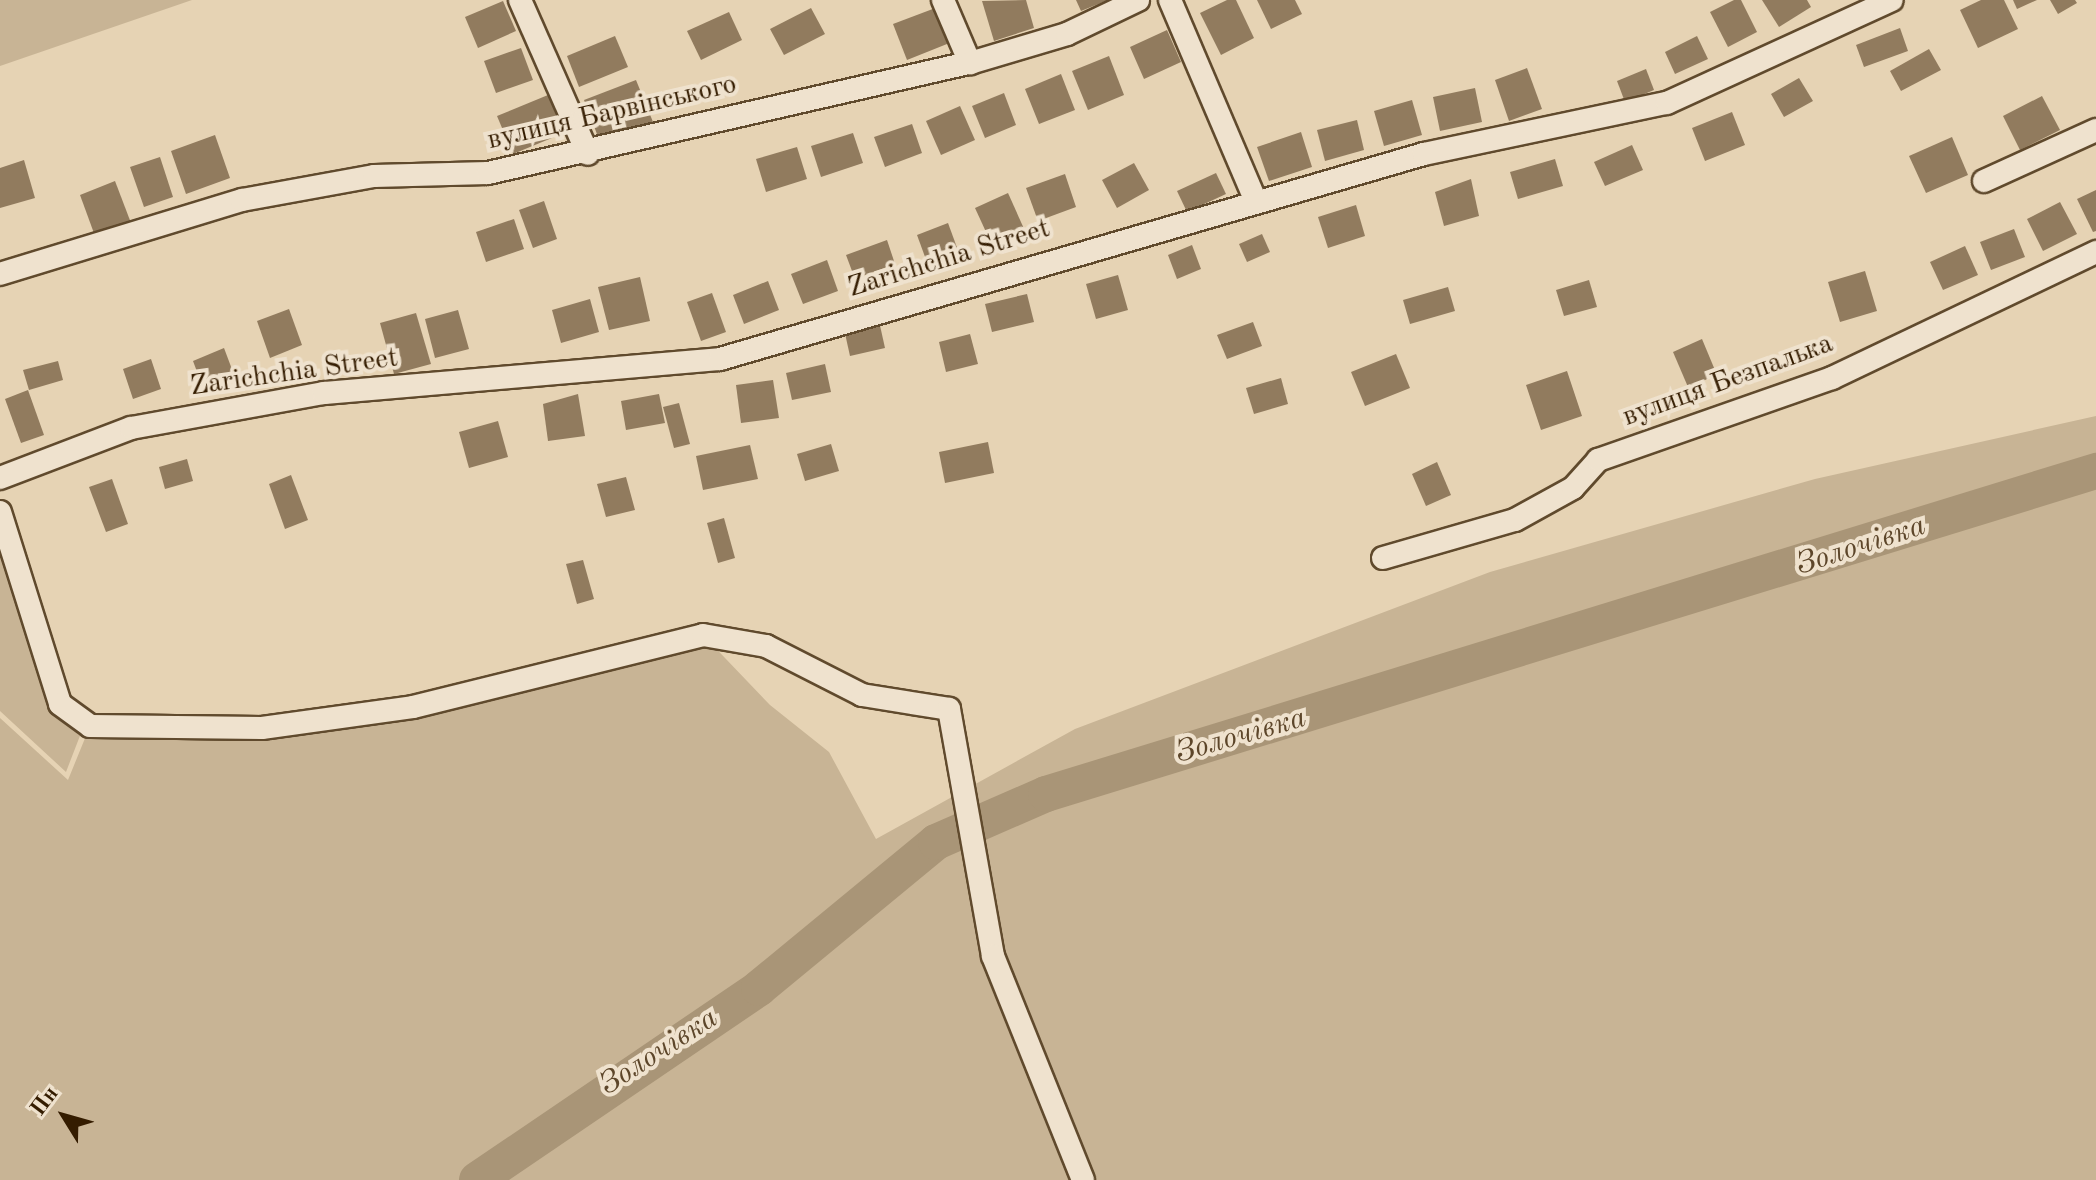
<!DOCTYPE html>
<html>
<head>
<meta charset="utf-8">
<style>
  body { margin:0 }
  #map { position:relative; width:2096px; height:1180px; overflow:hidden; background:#e6d3b4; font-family:"Old Standard TT",serif }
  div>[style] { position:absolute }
  .green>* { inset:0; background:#c8b495 }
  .river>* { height:36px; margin:-18px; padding:0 18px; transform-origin:18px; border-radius:18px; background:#a99577 }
  .building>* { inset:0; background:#917b5e }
  .roads { filter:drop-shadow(2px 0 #604a2d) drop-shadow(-2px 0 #604a2d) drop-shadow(0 2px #604a2d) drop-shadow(0 -2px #604a2d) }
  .minor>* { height:22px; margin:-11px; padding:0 11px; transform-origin:11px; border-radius:11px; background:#efe2ce }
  span { translate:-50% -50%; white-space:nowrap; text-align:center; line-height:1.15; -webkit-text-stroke:8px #efe2ce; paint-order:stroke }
  .street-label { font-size:28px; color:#341c00 }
  .water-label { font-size:30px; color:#5d462a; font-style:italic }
  .north { position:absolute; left:24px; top:1076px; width:80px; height:80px; -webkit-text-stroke:6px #efe2ce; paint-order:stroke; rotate:307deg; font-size:22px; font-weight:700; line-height:32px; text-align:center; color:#341c00 }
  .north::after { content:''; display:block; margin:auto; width:28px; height:36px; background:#341c00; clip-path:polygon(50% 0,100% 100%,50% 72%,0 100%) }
</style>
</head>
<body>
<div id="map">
  <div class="green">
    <i style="clip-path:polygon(0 0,192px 0,0 66px)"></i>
    <i style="clip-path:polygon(2096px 416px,2096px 1180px,0 1180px,0 718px,68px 780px,90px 726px,262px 728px,703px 635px,770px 705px,829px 752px,876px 839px,1075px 729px,1490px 572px,1815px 479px)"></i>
    <i style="clip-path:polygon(0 528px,55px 707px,83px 728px,66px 772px,0 711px)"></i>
  </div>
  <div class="river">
    <i style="left:477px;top:1180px;width:341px;rotate:-34.2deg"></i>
    <i style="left:759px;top:988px;width:229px;rotate:-39.5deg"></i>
    <i style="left:936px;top:842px;width:120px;rotate:-23.6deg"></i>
    <i style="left:1046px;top:794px;width:1099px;rotate:-17.1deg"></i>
  </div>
  <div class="building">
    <i style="clip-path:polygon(1026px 0,1034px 28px,994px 41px,982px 1px)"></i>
    <i style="clip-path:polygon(1076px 0,1108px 0,1081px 11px)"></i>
    <i style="clip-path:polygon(1227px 0,1236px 0,1254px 38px,1221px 55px,1200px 13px)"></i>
    <i style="clip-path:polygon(1257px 0,1295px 0,1302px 14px,1271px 29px)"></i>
    <i style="clip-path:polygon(1734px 0,1741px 0,1757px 32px,1728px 47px,1710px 12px)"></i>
    <i style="clip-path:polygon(1762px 0,1807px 0,1811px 7px,1779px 27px)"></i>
    <i style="clip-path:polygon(1981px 0,2004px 0,2018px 29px,1978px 48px,1960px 10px)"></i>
    <i style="clip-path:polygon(2013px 0,2037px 0,2017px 9px)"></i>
    <i style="clip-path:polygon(2050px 0,2075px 0,2077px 3px,2058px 14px)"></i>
    <i style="clip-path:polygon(503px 1px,516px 31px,478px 48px,465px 17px)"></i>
    <i style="clip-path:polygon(938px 7px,952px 42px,907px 60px,893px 24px)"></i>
    <i style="clip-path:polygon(811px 8px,825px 34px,784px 55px,770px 29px)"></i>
    <i style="clip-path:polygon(729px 12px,742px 40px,701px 60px,687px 31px)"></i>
    <i style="clip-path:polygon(1900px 28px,1908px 51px,1864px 67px,1856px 45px)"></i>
    <i style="clip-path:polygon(1167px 30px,1181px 62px,1144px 79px,1130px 47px)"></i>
    <i style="clip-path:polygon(615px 36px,628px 67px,579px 87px,567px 56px)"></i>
    <i style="clip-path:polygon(1697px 36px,1708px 59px,1675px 74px,1665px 52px)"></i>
    <i style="clip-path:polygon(521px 48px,533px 80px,496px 93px,484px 61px)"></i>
    <i style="clip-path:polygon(1929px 49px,1941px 70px,1901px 91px,1890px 71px)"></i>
    <i style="clip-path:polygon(1109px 56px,1124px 95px,1088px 110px,1072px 71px)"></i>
    <i style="clip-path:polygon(1527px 68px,1542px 109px,1509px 121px,1495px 80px)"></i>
    <i style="clip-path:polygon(1646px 69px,1654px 90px,1625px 102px,1617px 81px)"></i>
    <i style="clip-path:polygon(1061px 74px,1075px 110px,1039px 124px,1025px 89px)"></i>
    <i style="clip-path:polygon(1799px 78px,1813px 101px,1784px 117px,1771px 94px)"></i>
    <i style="clip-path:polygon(636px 80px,653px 122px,600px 142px,584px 100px)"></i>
    <i style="clip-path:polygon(1475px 88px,1482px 122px,1440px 131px,1433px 97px)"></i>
    <i style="clip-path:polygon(1004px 93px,1016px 125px,985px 138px,972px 106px)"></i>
    <i style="clip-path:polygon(548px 95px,564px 133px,513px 154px,497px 116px)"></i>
    <i style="clip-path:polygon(2042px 96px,2060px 130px,2020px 150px,2003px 116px)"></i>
    <i style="clip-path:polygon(1412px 100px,1422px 135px,1384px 146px,1374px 111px)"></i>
    <i style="clip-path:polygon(960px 106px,975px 140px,941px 155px,926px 121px)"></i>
    <i style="clip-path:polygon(1732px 112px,1745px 145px,1705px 161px,1692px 128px)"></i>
    <i style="clip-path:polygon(1357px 120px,1364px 150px,1325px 161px,1317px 130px)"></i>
    <i style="clip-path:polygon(912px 124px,922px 153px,885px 167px,874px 137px)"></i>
    <i style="clip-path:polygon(1301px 132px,1312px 167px,1269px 181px,1257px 147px)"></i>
    <i style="clip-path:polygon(853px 133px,863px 163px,821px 177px,811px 146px)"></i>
    <i style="clip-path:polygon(215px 135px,230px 178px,186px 194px,171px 151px)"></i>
    <i style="clip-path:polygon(1952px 137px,1968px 175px,1926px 193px,1909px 156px)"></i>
    <i style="clip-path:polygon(1632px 145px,1643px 170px,1605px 186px,1594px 162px)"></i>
    <i style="clip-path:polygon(797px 147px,807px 179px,766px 192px,756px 159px)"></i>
    <i style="clip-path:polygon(160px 157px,173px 197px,144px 207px,130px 167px)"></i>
    <i style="clip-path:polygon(1555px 159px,1563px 186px,1518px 199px,1510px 172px)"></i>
    <i style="clip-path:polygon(24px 160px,35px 198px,0 208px,0 168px)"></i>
    <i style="clip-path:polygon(1134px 163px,1149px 190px,1117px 208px,1102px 180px)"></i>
    <i style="clip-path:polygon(1216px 173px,1226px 194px,1187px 212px,1177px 191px)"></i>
    <i style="clip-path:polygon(1065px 174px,1076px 207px,1038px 221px,1026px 188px)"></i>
    <i style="clip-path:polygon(1471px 179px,1479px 216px,1444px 226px,1435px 192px)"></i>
    <i style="clip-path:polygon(115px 181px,131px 223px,95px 236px,80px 195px)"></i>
    <i style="clip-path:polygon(2096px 190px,2096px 231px,2093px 232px,2077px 199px)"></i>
    <i style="clip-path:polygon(1008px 193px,1025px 231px,992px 245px,975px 208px)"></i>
    <i style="clip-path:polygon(544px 201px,557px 239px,533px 248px,519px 210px)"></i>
    <i style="clip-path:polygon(2060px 202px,2077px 234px,2043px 251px,2027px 219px)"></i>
    <i style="clip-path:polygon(1356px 205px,1365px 236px,1328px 248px,1318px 217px)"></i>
    <i style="clip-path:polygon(514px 219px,524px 249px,486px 262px,476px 232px)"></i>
    <i style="clip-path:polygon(948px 223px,959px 253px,928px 265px,917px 235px)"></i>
    <i style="clip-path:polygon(2014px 229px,2025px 257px,1991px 270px,1980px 242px)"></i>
    <i style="clip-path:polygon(1262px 234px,1270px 252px,1247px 262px,1239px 244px)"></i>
    <i style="clip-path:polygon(887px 240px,895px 264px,855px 279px,846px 255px)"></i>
    <i style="clip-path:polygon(1192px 245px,1201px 269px,1177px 279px,1168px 255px)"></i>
    <i style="clip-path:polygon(1965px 246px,1978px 275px,1943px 290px,1930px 262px)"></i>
    <i style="clip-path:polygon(827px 260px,838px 291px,803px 304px,791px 274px)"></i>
    <i style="clip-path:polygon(1865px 271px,1877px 311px,1840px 322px,1828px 282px)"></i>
    <i style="clip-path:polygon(1118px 275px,1128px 310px,1096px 319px,1086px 284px)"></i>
    <i style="clip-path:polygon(640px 277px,650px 321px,609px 330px,598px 287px)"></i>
    <i style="clip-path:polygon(1589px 280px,1597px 307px,1564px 316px,1556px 290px)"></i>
    <i style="clip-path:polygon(768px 281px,779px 310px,744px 324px,733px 295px)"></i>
    <i style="clip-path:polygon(1448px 287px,1455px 311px,1410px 324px,1403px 300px)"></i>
    <i style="clip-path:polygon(712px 293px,726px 332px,701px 341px,687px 302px)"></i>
    <i style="clip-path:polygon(1027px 294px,1034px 322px,992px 332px,985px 304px)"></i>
    <i style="clip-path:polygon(590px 299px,599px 332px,561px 343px,552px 310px)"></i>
    <i style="clip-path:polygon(289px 309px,302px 345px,270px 358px,257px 321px)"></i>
    <i style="clip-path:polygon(458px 310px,469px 349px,435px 358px,425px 319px)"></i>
    <i style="clip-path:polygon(416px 313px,431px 364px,394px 374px,380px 323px)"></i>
    <i style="clip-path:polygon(879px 321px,885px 348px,850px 356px,844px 329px)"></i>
    <i style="clip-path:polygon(1253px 322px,1262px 346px,1227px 359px,1217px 335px)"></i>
    <i style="clip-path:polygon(970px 334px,978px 364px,946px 372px,939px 342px)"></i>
    <i style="clip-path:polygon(1702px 339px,1717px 375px,1688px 387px,1673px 352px)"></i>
    <i style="clip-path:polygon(224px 348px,233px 372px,202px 385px,193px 361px)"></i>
    <i style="clip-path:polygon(1396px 354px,1410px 388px,1365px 406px,1351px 372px)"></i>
    <i style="clip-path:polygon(151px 359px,161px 389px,133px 399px,123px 369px)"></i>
    <i style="clip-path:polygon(58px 361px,63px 380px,29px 390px,23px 370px)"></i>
    <i style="clip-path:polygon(825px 364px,831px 392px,792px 400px,786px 373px)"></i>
    <i style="clip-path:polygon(1567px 371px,1582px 416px,1541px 430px,1526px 385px)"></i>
    <i style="clip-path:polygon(1281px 378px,1288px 404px,1254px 414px,1246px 388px)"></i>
    <i style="clip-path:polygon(773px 380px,779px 418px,741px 423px,736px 385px)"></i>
    <i style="clip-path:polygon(28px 390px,44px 435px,21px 443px,5px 399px)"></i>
    <i style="clip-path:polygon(578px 394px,585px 436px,548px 441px,543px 404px)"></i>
    <i style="clip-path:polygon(659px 394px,665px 423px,626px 430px,621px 401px)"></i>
    <i style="clip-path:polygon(679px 403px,690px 444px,674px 448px,663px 407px)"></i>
    <i style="clip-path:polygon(498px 421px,508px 457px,469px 468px,459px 432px)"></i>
    <i style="clip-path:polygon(988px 442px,994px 473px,945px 483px,939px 452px)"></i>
    <i style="clip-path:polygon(831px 444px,839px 471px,805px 481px,797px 454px)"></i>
    <i style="clip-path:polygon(750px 445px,758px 479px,703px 490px,696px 456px)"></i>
    <i style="clip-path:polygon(187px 459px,193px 481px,165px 489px,159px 467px)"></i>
    <i style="clip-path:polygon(1437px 462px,1451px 495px,1426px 506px,1412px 474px)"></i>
    <i style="clip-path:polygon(291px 475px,308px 520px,285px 529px,269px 484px)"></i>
    <i style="clip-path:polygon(626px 477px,635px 510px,606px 517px,597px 484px)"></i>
    <i style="clip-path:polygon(112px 479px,128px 524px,106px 532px,89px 487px)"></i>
    <i style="clip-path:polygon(724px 518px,735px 558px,718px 563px,707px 523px)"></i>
    <i style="clip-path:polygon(583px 560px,594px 599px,577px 604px,566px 564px)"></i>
  </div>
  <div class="roads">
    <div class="minor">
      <i style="left:520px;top:0;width:168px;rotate:66.2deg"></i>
      <i style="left:943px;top:0;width:69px;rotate:66.8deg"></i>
      <i style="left:1170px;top:0;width:216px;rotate:66.9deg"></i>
      <i style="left:1984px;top:181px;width:123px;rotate:-24.5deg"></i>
      <i style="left:0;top:274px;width:253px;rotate:-17deg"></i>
      <i style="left:242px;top:200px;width:134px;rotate:-10.3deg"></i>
      <i style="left:374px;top:176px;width:114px;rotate:-1.5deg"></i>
      <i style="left:488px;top:173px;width:494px;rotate:-12.9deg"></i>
      <i style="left:970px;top:63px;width:101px;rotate:-16.6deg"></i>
      <i style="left:1067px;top:34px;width:79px;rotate:-25.6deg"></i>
      <i style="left:0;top:478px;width:140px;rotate:-20.9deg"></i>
      <i style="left:131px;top:428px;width:196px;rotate:-10.3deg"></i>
      <i style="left:324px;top:393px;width:397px;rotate:-4.9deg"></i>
      <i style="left:720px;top:359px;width:733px;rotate:-16.24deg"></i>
      <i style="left:1424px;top:154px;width:248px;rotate:-11.9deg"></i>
      <i style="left:1667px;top:103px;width:247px;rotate:-24.6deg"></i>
      <i style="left:0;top:512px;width:201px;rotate:72.6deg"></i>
      <i style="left:60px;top:704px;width:37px;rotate:36deg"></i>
      <i style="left:90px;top:726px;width:172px;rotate:0.7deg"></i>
      <i style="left:262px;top:728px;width:152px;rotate:-7.9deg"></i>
      <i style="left:413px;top:707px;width:299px;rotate:-13.9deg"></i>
      <i style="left:703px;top:635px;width:64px;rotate:9.9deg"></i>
      <i style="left:766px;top:646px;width:108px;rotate:27deg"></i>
      <i style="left:862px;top:695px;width:88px;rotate:9.1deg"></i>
      <i style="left:949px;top:709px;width:251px;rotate:79.9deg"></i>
      <i style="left:993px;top:956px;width:241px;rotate:68.1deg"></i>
      <i style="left:1383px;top:558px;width:137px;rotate:-16.1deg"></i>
      <i style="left:1515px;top:520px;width:66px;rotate:-28.9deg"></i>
      <i style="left:1573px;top:488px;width:38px;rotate:-48deg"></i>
      <i style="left:1598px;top:460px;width:248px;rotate:-19.3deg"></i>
      <i style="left:1832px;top:378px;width:293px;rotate:-25.5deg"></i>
    </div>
  </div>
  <div class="street-label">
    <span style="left:612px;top:113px;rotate:-13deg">вулиця Барвінського</span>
    <span style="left:949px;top:259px;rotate:-17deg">Zarichchia Street</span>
    <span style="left:294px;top:373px;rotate:-8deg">Zarichchia Street</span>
    <span style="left:1728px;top:381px;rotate:-20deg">вулиця Безпалька</span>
  </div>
  <div class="water-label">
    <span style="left:1861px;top:546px;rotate:-18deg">Золочівка</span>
    <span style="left:1241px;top:736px;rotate:-16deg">Золочівка</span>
    <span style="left:659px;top:1052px;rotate:-33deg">Золочівка</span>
  </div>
  <div class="north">Пн</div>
</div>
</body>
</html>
